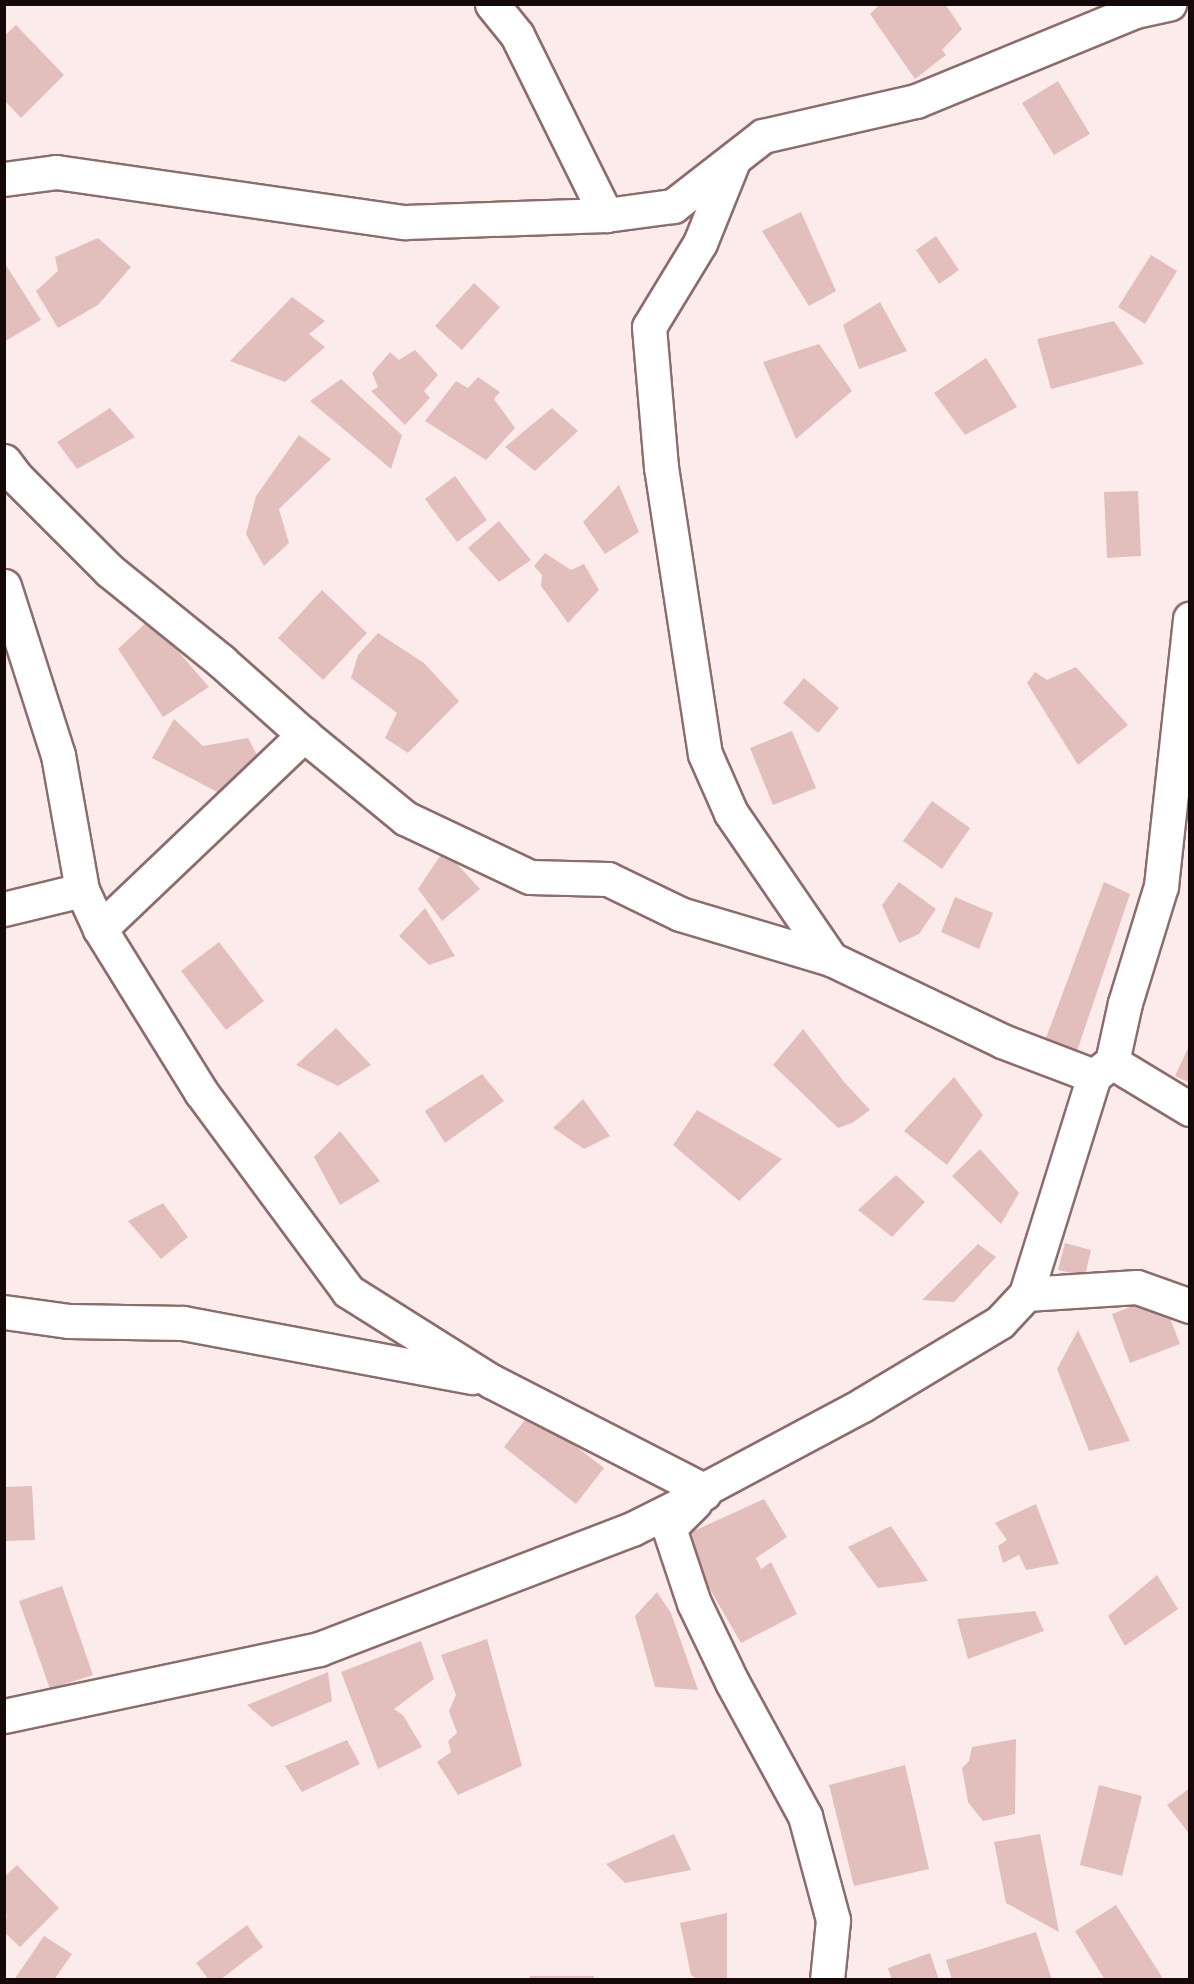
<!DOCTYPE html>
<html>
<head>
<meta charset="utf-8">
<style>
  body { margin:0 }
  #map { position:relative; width:1194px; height:1984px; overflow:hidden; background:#fbeceb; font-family:"Fira Sans",sans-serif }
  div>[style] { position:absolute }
  .building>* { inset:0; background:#e2bfbc }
  .roads { filter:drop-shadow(2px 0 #8c6d6b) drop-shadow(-2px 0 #8c6d6b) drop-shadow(0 2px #8c6d6b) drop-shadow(0 -2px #8c6d6b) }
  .minor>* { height:33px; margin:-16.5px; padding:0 16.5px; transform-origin:16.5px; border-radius:16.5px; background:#fff }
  span { translate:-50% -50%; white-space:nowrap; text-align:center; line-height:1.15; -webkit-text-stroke:4.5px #fbeceb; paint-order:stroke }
  .frame { position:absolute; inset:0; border:6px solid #140908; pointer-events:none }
</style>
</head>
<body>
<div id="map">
  <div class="building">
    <i style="clip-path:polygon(880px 4px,945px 4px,962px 29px,942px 50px,946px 55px,915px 79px,870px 14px)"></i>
    <i style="clip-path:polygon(16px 25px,64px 75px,21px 118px,4px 100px,4px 36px)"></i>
    <i style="clip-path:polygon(1058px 81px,1090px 134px,1054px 155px,1022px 103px)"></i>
    <i style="clip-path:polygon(801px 212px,836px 291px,809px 306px,762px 231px)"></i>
    <i style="clip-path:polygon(936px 236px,959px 270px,939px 284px,916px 250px)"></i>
    <i style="clip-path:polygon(98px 238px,131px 267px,98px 305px,58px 328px,36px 291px,58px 271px,55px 257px)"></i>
    <i style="clip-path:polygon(1151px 255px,1177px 271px,1145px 324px,1118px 307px)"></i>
    <i style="clip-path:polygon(4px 262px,41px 320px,4px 342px)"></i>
    <i style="clip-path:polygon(474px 283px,500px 307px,462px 350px,435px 326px)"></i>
    <i style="clip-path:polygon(292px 297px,325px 321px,309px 334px,325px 347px,285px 382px,230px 361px)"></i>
    <i style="clip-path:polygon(880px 302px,907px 351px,859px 369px,843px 325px)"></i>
    <i style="clip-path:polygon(1114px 321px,1144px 364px,1051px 389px,1037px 339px)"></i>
    <i style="clip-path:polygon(819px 344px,852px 391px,796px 439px,763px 362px)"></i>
    <i style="clip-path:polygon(415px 350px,438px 375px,424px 391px,430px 398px,405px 425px,371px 391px,378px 387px,372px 373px,390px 352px,399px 360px)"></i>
    <i style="clip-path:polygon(986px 358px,1017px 407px,965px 435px,934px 393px)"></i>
    <i style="clip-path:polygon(478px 377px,500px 392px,494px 399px,515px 428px,486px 460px,425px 421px,456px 381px,468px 388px)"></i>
    <i style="clip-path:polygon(341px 379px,402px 435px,391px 469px,310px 401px)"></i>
    <i style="clip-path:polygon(110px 408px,135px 437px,77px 469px,57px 442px)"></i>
    <i style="clip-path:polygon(552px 408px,578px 431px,535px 471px,505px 447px)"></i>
    <i style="clip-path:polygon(299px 435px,331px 459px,279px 509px,289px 543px,264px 566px,246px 534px,256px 496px)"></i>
    <i style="clip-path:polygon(455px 476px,487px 520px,457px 542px,425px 499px)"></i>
    <i style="clip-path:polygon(619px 485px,639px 532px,605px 554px,583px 522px)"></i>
    <i style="clip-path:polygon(1138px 491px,1141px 556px,1107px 558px,1104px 492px)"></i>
    <i style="clip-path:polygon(499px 521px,531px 560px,499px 582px,468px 548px)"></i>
    <i style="clip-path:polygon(545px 553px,571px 570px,584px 564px,599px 590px,568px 623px,541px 586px,542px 575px,534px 566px)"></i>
    <i style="clip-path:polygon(322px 590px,367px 633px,323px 680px,278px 638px)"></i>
    <i style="clip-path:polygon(150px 619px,209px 687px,163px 717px,118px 649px)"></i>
    <i style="clip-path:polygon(378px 633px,424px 663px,459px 701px,408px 753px,385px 738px,397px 713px,351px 678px,358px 655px)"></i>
    <i style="clip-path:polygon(1076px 667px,1128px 725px,1078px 765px,1027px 683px,1035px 672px,1047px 680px)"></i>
    <i style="clip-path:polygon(804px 678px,839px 708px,818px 733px,783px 703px)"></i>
    <i style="clip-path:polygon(174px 719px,203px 746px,248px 738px,259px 759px,221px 794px,152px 758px)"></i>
    <i style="clip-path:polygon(792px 731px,816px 788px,773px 805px,750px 748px)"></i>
    <i style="clip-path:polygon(932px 801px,970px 828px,942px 869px,903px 841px)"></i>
    <i style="clip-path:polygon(444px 850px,480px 889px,442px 921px,418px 889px)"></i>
    <i style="clip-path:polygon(899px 882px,936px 909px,919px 934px,899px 943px,882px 905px)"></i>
    <i style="clip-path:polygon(1104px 882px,1130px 894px,1073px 1063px,1046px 1038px)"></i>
    <i style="clip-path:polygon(955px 897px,993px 913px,979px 949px,941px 932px)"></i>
    <i style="clip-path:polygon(425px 908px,455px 956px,429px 965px,399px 936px)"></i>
    <i style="clip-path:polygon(219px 942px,264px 1001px,226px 1030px,181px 971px)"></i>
    <i style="clip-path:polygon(336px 1028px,371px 1065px,338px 1086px,296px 1065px)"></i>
    <i style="clip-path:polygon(803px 1029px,845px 1083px,870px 1110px,852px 1123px,838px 1128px,773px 1065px)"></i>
    <i style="clip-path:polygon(1190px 1044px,1190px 1083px,1175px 1076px)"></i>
    <i style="clip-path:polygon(482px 1074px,504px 1101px,445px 1143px,425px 1111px)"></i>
    <i style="clip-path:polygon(954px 1077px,983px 1115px,947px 1165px,904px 1131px)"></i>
    <i style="clip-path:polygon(583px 1099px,610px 1136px,584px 1149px,553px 1128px)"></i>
    <i style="clip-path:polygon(697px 1110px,782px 1159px,739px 1201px,673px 1145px)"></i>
    <i style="clip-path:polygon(340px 1131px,380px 1181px,340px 1205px,314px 1157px)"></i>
    <i style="clip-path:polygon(980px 1149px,1019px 1193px,1001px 1224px,952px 1176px)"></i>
    <i style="clip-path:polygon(896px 1175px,925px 1202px,892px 1237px,858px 1210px)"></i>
    <i style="clip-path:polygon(163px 1203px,188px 1237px,161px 1259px,128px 1221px)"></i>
    <i style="clip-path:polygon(1065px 1243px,1091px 1250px,1085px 1276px,1058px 1270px)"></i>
    <i style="clip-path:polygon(978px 1244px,996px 1257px,954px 1302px,922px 1300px)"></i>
    <i style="clip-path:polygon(1161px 1295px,1180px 1344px,1130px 1363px,1112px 1314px)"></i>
    <i style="clip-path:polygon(1078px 1330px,1130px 1441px,1089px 1451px,1057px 1369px)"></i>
    <i style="clip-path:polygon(531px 1412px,604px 1468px,576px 1504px,504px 1447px)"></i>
    <i style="clip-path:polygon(32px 1486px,35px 1540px,4px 1541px,4px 1487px)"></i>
    <i style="clip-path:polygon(764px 1499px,787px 1537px,756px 1558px,761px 1569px,771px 1562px,797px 1614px,741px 1643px,708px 1586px,685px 1535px)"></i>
    <i style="clip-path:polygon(1036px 1504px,1059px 1564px,1026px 1570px,1019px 1555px,1003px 1563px,998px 1546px,1007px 1540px,995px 1523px)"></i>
    <i style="clip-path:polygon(891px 1526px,928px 1581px,878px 1588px,848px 1547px)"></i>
    <i style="clip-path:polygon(1157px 1575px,1178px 1609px,1125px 1646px,1108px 1616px)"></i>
    <i style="clip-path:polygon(62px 1586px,93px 1675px,50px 1689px,19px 1601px)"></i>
    <i style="clip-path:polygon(657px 1592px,671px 1613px,698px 1690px,655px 1687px,635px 1616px)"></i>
    <i style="clip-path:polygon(1035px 1611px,1044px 1631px,968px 1659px,957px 1619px)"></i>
    <i style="clip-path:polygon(487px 1639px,522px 1766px,458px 1795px,437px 1762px,451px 1752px,448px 1741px,457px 1733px,449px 1711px,456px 1695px,441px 1655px)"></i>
    <i style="clip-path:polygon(421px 1641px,434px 1679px,394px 1709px,403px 1715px,422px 1747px,378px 1769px,341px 1672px)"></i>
    <i style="clip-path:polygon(328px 1672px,332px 1701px,272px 1727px,247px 1705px)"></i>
    <i style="clip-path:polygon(1016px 1739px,1015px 1814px,983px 1821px,968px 1802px,962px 1768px,969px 1761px,972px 1747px)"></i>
    <i style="clip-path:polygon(347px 1740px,360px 1764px,302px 1792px,285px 1766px)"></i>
    <i style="clip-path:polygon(905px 1765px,929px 1869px,854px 1886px,829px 1785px)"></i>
    <i style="clip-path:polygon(1099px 1785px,1142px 1796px,1122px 1876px,1080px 1865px)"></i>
    <i style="clip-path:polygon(1190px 1788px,1190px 1835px,1167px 1805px)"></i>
    <i style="clip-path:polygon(674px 1834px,691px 1870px,625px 1883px,606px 1864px)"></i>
    <i style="clip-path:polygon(1040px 1834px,1059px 1932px,1006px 1903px,994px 1842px)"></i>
    <i style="clip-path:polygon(17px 1865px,59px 1908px,20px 1947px,4px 1932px,7px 1915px,4px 1913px,4px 1877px)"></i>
    <i style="clip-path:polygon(1116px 1905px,1162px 1977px,1158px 1980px,1105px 1980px,1075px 1931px)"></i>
    <i style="clip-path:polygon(727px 1913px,727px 1980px,699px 1980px,691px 1975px,680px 1923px)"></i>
    <i style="clip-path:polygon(247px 1925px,263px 1947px,220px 1980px,209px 1980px,196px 1963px)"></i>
    <i style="clip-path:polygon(1036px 1932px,1052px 1980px,952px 1980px,946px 1960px)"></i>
    <i style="clip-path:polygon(44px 1936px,72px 1954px,54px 1980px,14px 1980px)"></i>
    <i style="clip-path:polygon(930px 1953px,939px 1980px,892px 1980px,888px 1968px)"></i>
    <i style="clip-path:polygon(530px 1976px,594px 1976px,594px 1980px,530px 1980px)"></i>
  </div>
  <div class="roads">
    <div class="minor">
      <i style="left:492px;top:4px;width:40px;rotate:51deg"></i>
      <i style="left:517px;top:35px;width:201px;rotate:63.7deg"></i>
      <i style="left:733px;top:161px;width:88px;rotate:111.9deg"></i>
      <i style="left:700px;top:243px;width:98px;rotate:121.3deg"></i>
      <i style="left:649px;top:327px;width:141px;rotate:85.1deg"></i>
      <i style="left:661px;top:467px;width:290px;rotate:81.3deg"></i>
      <i style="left:705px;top:754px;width:64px;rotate:66.2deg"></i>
      <i style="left:731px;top:813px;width:177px;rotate:55.6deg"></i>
      <i style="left:4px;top:179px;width:52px;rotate:-7.7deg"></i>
      <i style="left:56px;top:172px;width:353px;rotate:8.2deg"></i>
      <i style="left:405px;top:222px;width:201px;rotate:-2deg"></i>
      <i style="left:606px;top:215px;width:68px;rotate:-7.7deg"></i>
      <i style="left:673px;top:206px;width:114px;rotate:-37.9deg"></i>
      <i style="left:763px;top:136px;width:157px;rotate:-12.9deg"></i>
      <i style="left:916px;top:101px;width:237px;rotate:-22.3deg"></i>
      <i style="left:1135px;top:11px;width:35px;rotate:-12deg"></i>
      <i style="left:4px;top:461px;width:21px;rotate:53deg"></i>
      <i style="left:17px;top:478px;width:132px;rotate:45deg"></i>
      <i style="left:110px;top:571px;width:143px;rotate:39deg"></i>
      <i style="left:221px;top:661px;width:111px;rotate:41.7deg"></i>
      <i style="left:304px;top:735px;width:131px;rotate:39.4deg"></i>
      <i style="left:405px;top:818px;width:138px;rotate:25.3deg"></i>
      <i style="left:530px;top:877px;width:78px;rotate:1.5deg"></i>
      <i style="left:608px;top:879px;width:80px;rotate:25.9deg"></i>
      <i style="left:680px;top:914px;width:158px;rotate:16.6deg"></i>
      <i style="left:831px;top:959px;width:190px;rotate:25.6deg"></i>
      <i style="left:1002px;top:1041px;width:98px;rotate:20.8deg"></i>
      <i style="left:4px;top:586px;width:177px;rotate:72.3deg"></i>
      <i style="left:58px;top:755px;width:137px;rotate:79.9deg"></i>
      <i style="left:82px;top:890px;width:43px;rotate:65.2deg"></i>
      <i style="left:100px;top:929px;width:192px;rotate:58.2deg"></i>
      <i style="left:201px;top:1092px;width:247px;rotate:53.5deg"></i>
      <i style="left:348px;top:1291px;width:169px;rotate:32.2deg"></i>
      <i style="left:491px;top:1381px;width:238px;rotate:27.2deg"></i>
      <i style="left:4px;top:909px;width:80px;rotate:-13.7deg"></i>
      <i style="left:100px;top:929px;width:282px;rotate:-43.6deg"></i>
      <i style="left:1112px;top:1062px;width:91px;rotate:31.1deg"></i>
      <i style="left:1026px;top:1294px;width:228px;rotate:-72.7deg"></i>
      <i style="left:1094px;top:1076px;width:23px;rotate:-38deg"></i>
      <i style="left:1112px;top:1062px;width:60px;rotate:-77.6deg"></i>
      <i style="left:1125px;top:1003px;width:122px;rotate:-72.9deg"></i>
      <i style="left:1161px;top:886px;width:269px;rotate:-83.8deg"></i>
      <i style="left:4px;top:1312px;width:66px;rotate:7.9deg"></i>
      <i style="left:69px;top:1321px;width:114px;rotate:1deg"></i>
      <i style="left:183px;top:1323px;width:294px;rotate:10.6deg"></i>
      <i style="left:695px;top:1502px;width:37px;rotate:135deg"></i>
      <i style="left:669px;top:1528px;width:79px;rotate:71.6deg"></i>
      <i style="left:694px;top:1603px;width:88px;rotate:64.3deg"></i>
      <i style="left:732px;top:1682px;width:153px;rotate:61.4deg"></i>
      <i style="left:805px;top:1816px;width:108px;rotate:74.9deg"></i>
      <i style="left:833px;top:1920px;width:60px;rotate:95.7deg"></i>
      <i style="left:4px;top:1716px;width:322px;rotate:-12deg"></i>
      <i style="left:319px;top:1649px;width:335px;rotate:-21deg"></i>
      <i style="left:632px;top:1529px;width:80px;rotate:-26.6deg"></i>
      <i style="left:704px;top:1493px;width:3px;rotate:-108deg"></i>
      <i style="left:703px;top:1490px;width:180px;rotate:-28.1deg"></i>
      <i style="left:862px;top:1405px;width:161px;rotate:-31deg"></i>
      <i style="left:1000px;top:1322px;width:38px;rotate:-47deg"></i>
      <i style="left:1026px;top:1294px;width:111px;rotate:-3.6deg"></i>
      <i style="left:1137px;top:1287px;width:56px;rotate:19.7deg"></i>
    </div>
  </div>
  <div class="frame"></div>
</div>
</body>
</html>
